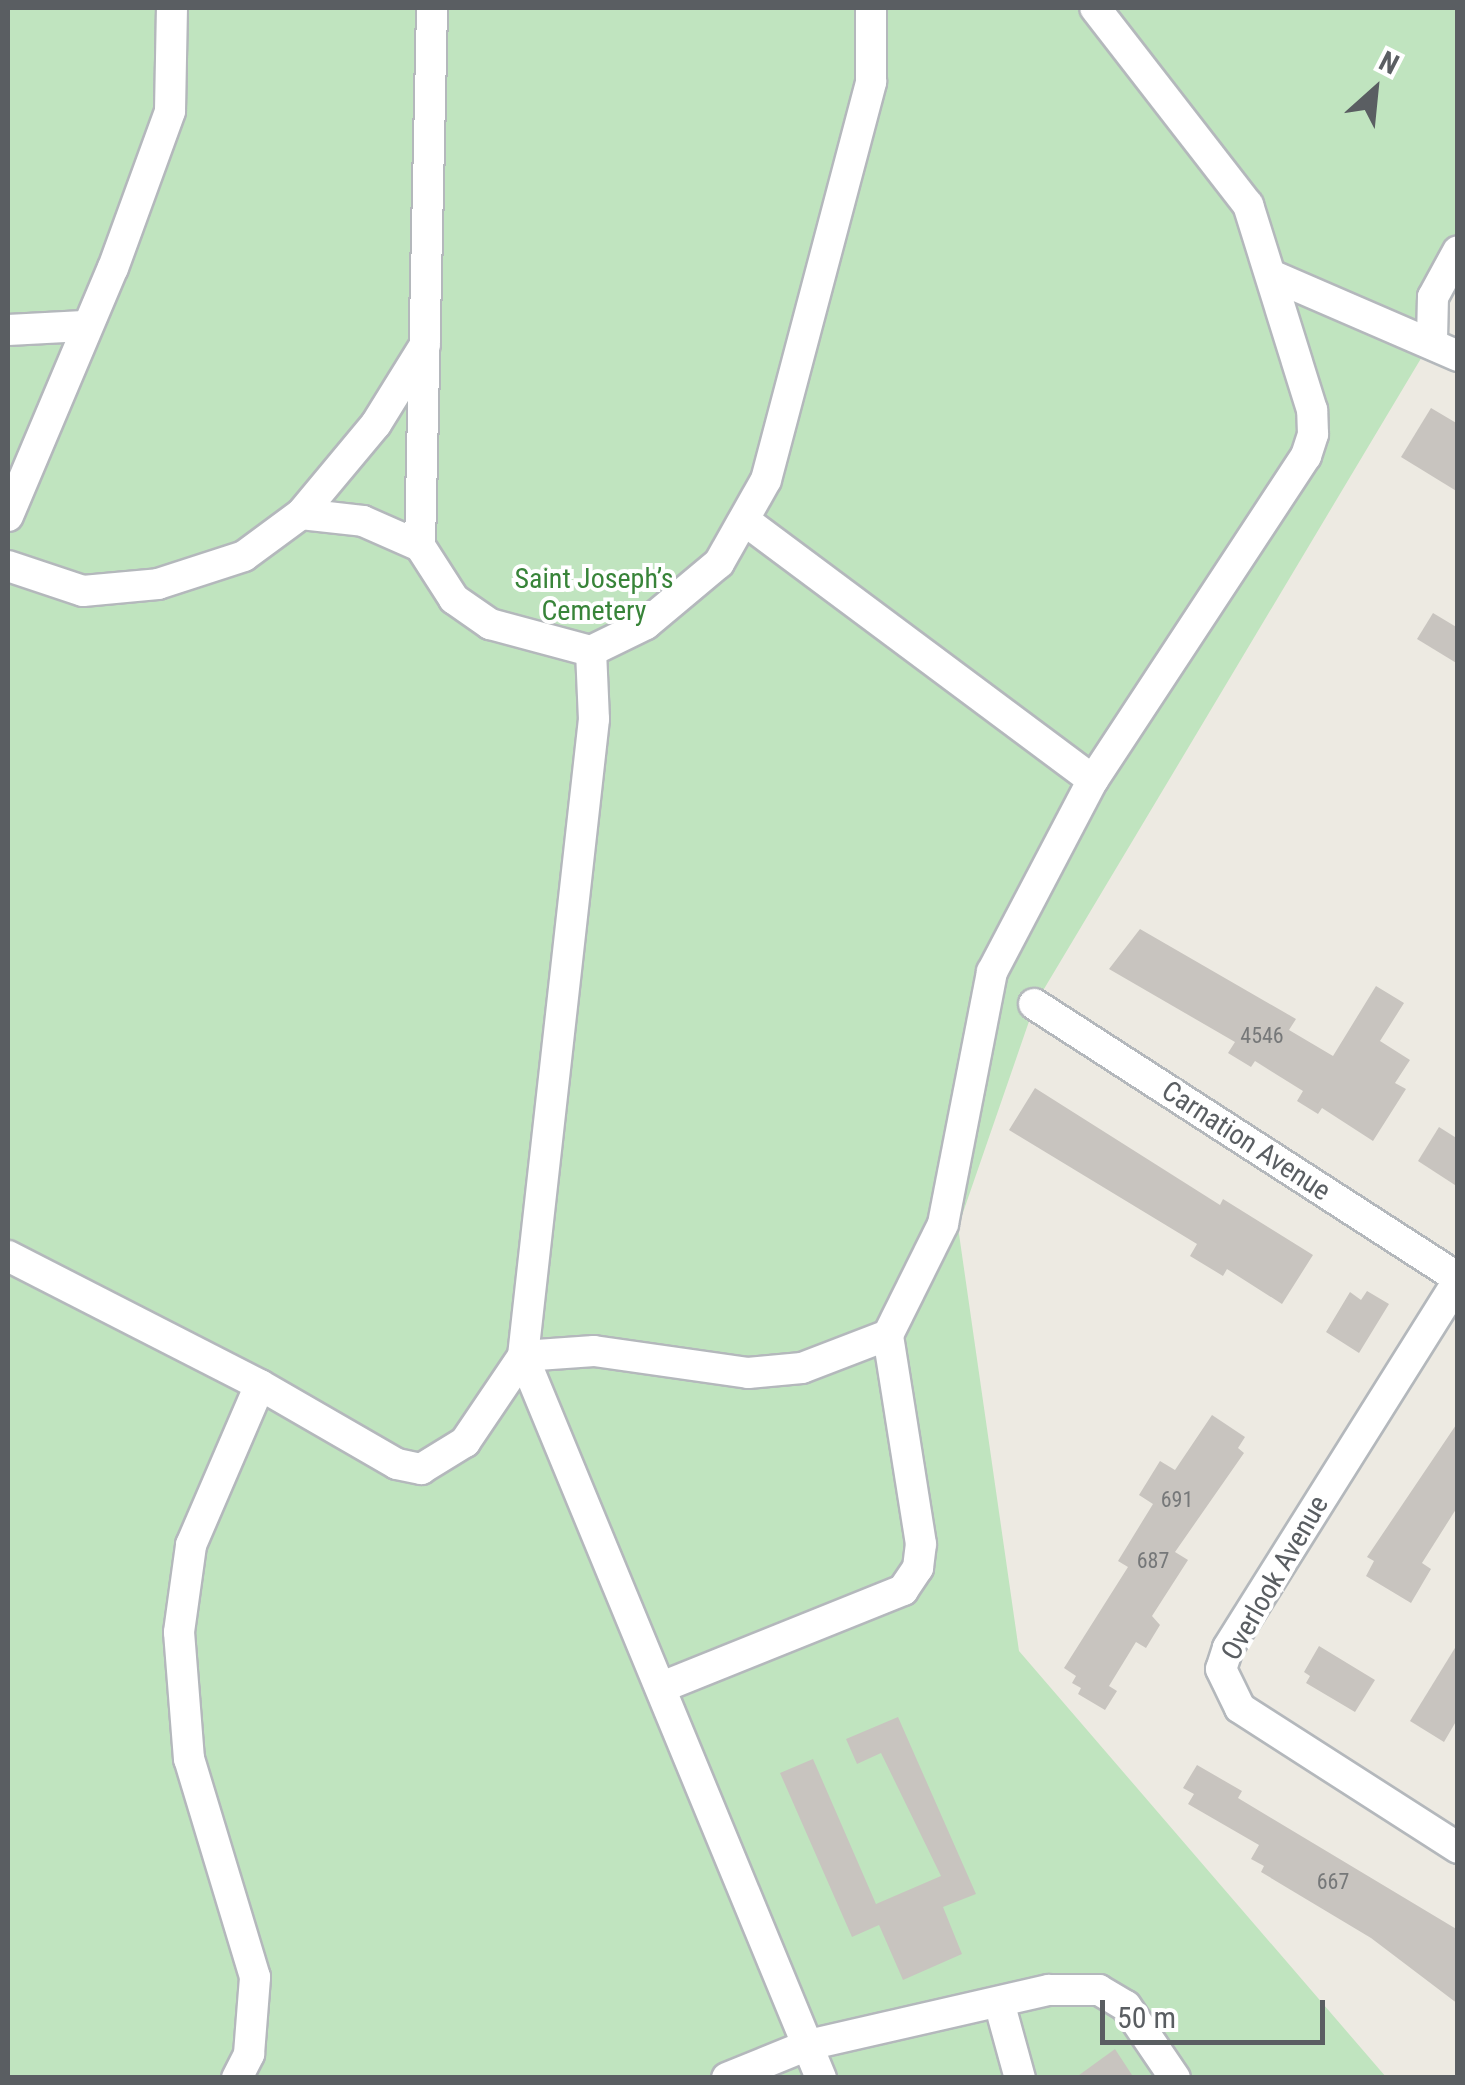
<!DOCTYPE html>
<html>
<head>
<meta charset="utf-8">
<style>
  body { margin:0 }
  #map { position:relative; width:1465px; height:2085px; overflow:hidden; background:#edeae2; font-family:"Roboto Condensed",sans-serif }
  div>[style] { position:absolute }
  .green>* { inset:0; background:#c0e4bf }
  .building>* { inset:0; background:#c8c4bf }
  .roads { filter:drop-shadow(2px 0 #b4b8bc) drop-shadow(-2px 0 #b4b8bc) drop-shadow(0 2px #b4b8bc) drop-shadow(0 -2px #b4b8bc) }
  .minor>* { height:30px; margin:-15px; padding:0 15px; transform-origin:15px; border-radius:15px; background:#fff }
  span { translate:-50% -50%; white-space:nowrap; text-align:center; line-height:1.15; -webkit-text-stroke:8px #fff; paint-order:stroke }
  .number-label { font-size:22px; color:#767879 }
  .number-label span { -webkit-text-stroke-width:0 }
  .park-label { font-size:28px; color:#388439 }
  .street-label { font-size:28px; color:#5a5e62 }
  .frame { position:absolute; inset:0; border:10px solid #5a5e62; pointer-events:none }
  .north { position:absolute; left:1325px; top:40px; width:100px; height:100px; -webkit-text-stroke:8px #fff; paint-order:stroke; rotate:27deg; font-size:28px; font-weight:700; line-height:40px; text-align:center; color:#5a5e62 }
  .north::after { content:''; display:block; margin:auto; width:35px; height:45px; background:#5a5e62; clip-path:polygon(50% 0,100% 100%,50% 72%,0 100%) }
  .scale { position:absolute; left:1100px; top:2000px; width:225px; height:45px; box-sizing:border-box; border:5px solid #5a5e62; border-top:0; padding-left:12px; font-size:30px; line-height:35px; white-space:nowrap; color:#5a5e62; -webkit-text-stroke:8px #fff; paint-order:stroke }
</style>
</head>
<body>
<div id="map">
  <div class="green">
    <i style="clip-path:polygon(8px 8px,1457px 8px,1457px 251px,1432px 340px,1035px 1004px,958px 1227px,1019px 1651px,1386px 2077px,8px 2078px)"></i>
  </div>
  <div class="building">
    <i style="clip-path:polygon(1431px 408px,1458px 424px,1458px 492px,1401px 457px)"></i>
    <i style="clip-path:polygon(1433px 613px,1458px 628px,1458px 664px,1417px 639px)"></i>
    <i style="clip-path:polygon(1140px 929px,1296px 1019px,1289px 1030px,1333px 1056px,1376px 986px,1404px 1003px,1380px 1041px,1410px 1060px,1395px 1083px,1406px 1089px,1373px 1141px,1322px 1108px,1318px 1114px,1297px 1101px,1303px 1091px,1255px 1061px,1251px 1067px,1228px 1053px,1235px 1042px,1109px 969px)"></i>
    <i style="clip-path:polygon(1035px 1088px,1220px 1205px,1223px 1199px,1313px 1255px,1282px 1304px,1227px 1269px,1223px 1276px,1190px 1256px,1197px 1244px,1009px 1130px)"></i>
    <i style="clip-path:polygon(1439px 1127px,1458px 1139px,1458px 1187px,1418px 1161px)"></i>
    <i style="clip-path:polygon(1367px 1291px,1389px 1304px,1359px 1353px,1326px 1332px,1350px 1292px,1361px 1300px)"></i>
    <i style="clip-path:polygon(1212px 1415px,1245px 1437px,1238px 1448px,1244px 1453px,1175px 1552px,1188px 1560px,1152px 1616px,1160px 1625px,1146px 1648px,1136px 1642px,1109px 1686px,1117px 1691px,1105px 1710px,1078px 1694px,1081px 1688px,1072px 1683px,1076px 1676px,1064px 1668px,1128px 1567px,1118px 1561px,1153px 1504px,1139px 1495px,1160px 1461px,1175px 1470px)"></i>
    <i style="clip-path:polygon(1458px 1422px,1458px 1506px,1422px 1563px,1431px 1569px,1411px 1603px,1366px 1576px,1374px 1561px,1367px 1557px)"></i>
    <i style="clip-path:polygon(1458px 1643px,1458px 1718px,1444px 1742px,1410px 1721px)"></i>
    <i style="clip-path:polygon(1319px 1646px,1375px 1680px,1355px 1712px,1306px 1683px,1310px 1676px,1304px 1672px)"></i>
    <i style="clip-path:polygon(898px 1717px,976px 1894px,943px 1907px,962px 1954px,903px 1980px,879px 1925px,852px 1937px,780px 1773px,813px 1759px,876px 1904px,941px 1876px,881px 1753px,857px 1764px,846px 1739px)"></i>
    <i style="clip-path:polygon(1197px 1765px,1242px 1791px,1238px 1798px,1458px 1930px,1458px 2004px,1371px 1938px,1261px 1872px,1264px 1866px,1251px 1859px,1259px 1845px,1188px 1804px,1194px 1794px,1183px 1788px)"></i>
    <i style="clip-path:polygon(1115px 2049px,1134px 2078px,1075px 2078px)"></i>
  </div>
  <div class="roads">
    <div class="minor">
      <i style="left:432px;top:8px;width:538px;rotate:91.28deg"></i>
      <i style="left:420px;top:546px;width:63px;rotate:57.3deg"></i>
      <i style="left:454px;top:599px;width:44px;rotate:34.8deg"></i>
      <i style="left:490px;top:624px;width:105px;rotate:15deg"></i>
      <i style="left:591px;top:651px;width:61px;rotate:-26.1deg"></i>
      <i style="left:646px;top:624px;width:95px;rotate:-39.9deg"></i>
      <i style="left:719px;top:563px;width:95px;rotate:-60.5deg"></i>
      <i style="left:766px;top:480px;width:412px;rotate:-75.2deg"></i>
      <i style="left:871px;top:82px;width:74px;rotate:-90deg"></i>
      <i style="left:1271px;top:275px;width:204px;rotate:23.4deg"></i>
      <i style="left:8px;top:330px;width:76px;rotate:-3deg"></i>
      <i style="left:1432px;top:340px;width:43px;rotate:-88.7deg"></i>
      <i style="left:1433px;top:297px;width:52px;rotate:-61.5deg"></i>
      <i style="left:301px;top:514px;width:62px;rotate:6.4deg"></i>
      <i style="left:363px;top:521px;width:62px;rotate:23.7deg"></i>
      <i style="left:8px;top:516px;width:269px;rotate:-67.1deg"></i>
      <i style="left:113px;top:268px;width:167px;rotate:-70deg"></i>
      <i style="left:170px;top:111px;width:103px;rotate:-88.9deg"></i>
      <i style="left:744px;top:520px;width:435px;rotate:36.7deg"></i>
      <i style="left:8px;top:566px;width:79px;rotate:18.4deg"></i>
      <i style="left:83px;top:591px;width:75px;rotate:-5.3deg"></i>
      <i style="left:158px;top:584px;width:90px;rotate:-18deg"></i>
      <i style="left:244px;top:556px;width:71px;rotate:-36.4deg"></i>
      <i style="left:301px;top:514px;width:117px;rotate:-50.2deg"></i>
      <i style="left:376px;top:424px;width:93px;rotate:-58.2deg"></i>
      <i style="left:591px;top:651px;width:68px;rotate:87.5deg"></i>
      <i style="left:594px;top:719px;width:641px;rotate:96.36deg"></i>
      <i style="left:523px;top:1356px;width:781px;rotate:67.57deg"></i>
      <i style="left:1034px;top:1004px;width:505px;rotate:32.87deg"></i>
      <i style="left:8px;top:1256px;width:283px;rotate:27.1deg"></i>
      <i style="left:260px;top:1385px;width:158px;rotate:30deg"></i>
      <i style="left:397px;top:1464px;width:25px;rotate:12deg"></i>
      <i style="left:421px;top:1469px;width:52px;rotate:-31.5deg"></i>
      <i style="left:465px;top:1442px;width:104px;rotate:-56deg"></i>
      <i style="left:523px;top:1356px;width:71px;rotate:-4deg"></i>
      <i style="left:594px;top:1351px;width:156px;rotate:8.1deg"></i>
      <i style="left:748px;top:1373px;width:54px;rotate:-5.3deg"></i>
      <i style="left:802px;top:1368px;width:92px;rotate:-21deg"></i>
      <i style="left:888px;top:1335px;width:124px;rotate:-63.6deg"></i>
      <i style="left:943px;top:1224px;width:257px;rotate:-79deg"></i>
      <i style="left:992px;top:972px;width:217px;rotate:-62.3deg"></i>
      <i style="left:1093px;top:780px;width:388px;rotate:-56.7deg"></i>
      <i style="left:1306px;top:456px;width:23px;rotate:-72deg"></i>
      <i style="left:1313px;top:434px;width:24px;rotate:-92deg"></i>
      <i style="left:1312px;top:410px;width:215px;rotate:-107.3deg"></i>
      <i style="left:1248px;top:205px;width:249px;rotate:-127.8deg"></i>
      <i style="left:1458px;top:1281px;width:433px;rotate:122.1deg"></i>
      <i style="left:1228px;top:1648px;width:22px;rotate:108deg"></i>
      <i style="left:1221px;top:1669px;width:43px;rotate:64deg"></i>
      <i style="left:1240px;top:1708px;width:259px;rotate:32.7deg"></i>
      <i style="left:662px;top:1687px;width:260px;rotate:-21.9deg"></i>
      <i style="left:903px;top:1590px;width:27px;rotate:-56deg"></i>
      <i style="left:918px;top:1568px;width:24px;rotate:-83deg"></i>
      <i style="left:921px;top:1544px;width:212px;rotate:-99deg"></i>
      <i style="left:999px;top:2002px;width:79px;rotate:74.6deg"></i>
      <i style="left:237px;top:2078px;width:27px;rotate:-63deg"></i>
      <i style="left:249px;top:2054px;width:77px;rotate:-85.5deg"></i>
      <i style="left:255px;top:1977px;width:228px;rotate:-106.8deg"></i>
      <i style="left:189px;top:1759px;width:127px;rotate:-94.5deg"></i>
      <i style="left:179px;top:1632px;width:88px;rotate:-82.1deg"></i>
      <i style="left:191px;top:1545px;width:174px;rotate:-66.7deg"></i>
      <i style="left:727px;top:2078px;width:87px;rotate:-22.2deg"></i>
      <i style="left:808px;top:2045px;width:247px;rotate:-12.9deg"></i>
      <i style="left:1049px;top:1990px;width:50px"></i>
      <i style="left:1099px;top:1990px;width:31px;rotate:31deg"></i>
      <i style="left:1126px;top:2006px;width:87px;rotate:55.8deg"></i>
    </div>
  </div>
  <div class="number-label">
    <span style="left:1262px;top:1036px">4546</span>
    <span style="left:1177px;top:1500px">691</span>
    <span style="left:1153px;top:1561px">687</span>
    <span style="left:1333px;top:1882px">667</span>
  </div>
  <div class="park-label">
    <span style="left:594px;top:595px">Saint Joseph’s<br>Cemetery</span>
  </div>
  <div class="street-label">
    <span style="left:1246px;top:1141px;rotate:33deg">Carnation Avenue</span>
    <span style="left:1275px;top:1578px;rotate:-60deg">Overlook Avenue</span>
  </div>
  <div class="frame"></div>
  <div class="north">N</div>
  <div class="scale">50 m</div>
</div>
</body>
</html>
